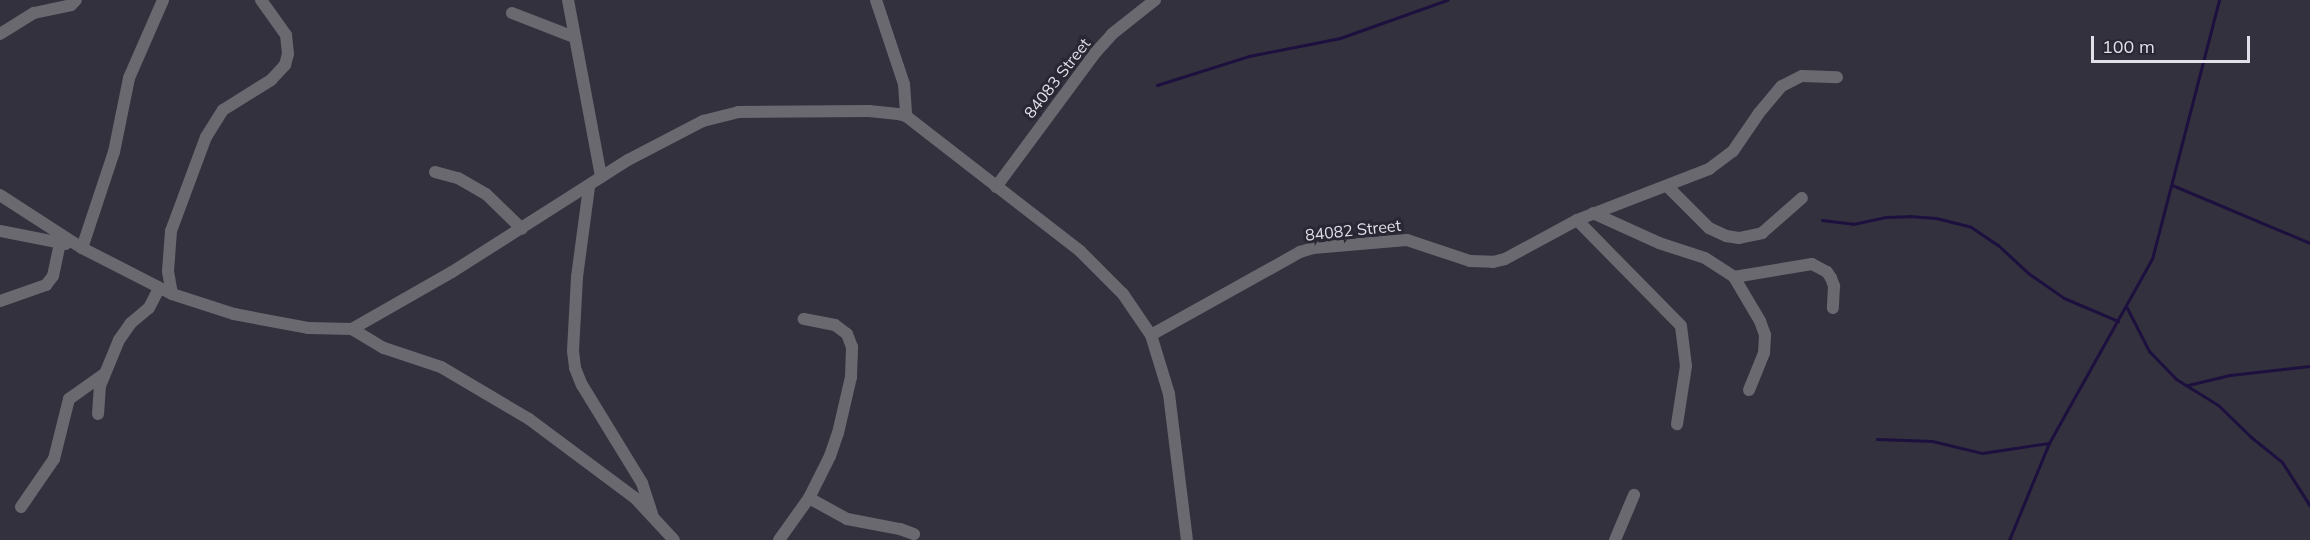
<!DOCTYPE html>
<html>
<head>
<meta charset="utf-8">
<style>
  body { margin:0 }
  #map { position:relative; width:2310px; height:540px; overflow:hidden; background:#33313e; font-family:Mulish,sans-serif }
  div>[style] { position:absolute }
  .stream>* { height:3px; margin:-1.5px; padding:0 1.5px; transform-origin:1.5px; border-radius:1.5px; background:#1d103e }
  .street>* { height:12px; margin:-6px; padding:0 6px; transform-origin:6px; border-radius:6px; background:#6a6970 }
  span { translate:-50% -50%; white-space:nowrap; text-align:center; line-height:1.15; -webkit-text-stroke:6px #292734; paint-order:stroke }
  .street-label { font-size:16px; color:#e1e0e8 }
  .scale { position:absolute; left:2091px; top:36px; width:159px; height:27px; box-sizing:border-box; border:3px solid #e1e0e8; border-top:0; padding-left:8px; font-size:18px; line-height:21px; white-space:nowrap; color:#e1e0e8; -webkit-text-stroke:4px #292734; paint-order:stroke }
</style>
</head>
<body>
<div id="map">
  <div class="stream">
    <i style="left:1157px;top:85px;width:96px;rotate:-17.5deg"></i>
    <i style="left:1249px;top:56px;width:93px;rotate:-11.2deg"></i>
    <i style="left:1340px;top:38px;width:114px;rotate:-19.6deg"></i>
    <i style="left:2172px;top:185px;width:150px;rotate:22.8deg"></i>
    <i style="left:1822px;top:220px;width:31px;rotate:7deg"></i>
    <i style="left:1853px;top:224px;width:33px;rotate:-12deg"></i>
    <i style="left:1885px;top:217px;width:24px;rotate:-2deg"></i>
    <i style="left:1909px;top:216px;width:27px;rotate:4deg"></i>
    <i style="left:1936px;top:218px;width:36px;rotate:14deg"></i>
    <i style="left:1971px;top:227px;width:32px;rotate:34deg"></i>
    <i style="left:1998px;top:245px;width:41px;rotate:43deg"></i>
    <i style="left:2028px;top:273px;width:44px;rotate:34.8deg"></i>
    <i style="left:2064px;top:298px;width:59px;rotate:23.1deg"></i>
    <i style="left:2126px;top:306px;width:51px;rotate:62.9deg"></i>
    <i style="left:2149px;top:351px;width:39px;rotate:46deg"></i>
    <i style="left:2176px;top:379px;width:49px;rotate:31.8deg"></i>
    <i style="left:2218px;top:405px;width:46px;rotate:44.1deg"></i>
    <i style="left:2251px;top:437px;width:40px;rotate:39deg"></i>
    <i style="left:2282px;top:462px;width:52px;rotate:57.5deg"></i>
    <i style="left:2188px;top:385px;width:43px;rotate:-13.4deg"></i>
    <i style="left:2230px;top:375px;width:81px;rotate:-6.4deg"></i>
    <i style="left:1877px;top:439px;width:55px;rotate:2.1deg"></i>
    <i style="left:1932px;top:441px;width:51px;rotate:13.5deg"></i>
    <i style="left:1982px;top:453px;width:68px;rotate:-8.5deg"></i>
    <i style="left:2009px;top:540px;width:105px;rotate:-67.6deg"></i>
    <i style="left:2049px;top:443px;width:211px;rotate:-60.8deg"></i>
    <i style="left:2152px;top:259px;width:268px;rotate:-75.5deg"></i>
  </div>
  <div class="street">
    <i style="left:568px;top:0;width:180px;rotate:79.4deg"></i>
    <i style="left:876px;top:0;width:89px;rotate:71.6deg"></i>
    <i style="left:904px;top:84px;width:32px;rotate:86deg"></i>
    <i style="left:512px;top:13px;width:66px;rotate:21.2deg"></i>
    <i style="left:0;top:34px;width:40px;rotate:-32deg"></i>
    <i style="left:34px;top:13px;width:38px;rotate:-12deg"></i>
    <i style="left:71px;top:5px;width:7px;rotate:-45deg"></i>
    <i style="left:435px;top:172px;width:24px;rotate:15deg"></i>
    <i style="left:458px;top:178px;width:32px;rotate:30deg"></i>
    <i style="left:486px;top:194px;width:50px;rotate:44.2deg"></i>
    <i style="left:589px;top:187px;width:91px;rotate:97.6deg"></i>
    <i style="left:577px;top:277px;width:74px;rotate:93.1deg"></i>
    <i style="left:573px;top:351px;width:17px;rotate:83deg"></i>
    <i style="left:575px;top:368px;width:18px;rotate:68deg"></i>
    <i style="left:582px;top:385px;width:115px;rotate:58.5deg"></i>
    <i style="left:642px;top:483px;width:33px;rotate:72deg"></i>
    <i style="left:996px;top:187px;width:168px;rotate:-53.5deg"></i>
    <i style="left:1096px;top:52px;width:24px;rotate:-48deg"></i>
    <i style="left:1112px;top:34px;width:55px;rotate:-38.3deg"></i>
    <i style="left:1668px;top:187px;width:58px;rotate:45deg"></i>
    <i style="left:1709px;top:228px;width:19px;rotate:25deg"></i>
    <i style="left:1726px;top:236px;width:13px;rotate:9deg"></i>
    <i style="left:1739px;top:238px;width:24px;rotate:-12deg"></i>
    <i style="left:1762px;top:233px;width:53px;rotate:-41.2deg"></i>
    <i style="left:0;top:195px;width:98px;rotate:32.9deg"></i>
    <i style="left:82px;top:248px;width:101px;rotate:27.1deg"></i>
    <i style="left:172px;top:294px;width:65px;rotate:17.9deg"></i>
    <i style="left:234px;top:314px;width:75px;rotate:10.7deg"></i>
    <i style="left:308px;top:328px;width:44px;rotate:1.3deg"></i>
    <i style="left:352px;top:329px;width:115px;rotate:-29.7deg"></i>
    <i style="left:452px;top:272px;width:209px;rotate:-32.5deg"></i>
    <i style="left:628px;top:160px;width:85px;rotate:-27.5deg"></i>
    <i style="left:703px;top:121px;width:36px;rotate:-14deg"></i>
    <i style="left:738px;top:112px;width:131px;rotate:-0.4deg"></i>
    <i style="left:869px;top:111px;width:29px;rotate:6deg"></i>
    <i style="left:898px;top:114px;width:8px;rotate:14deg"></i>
    <i style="left:906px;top:116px;width:220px;rotate:37.8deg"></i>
    <i style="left:1080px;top:251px;width:61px;rotate:45deg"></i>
    <i style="left:1123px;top:294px;width:50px;rotate:55.7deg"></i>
    <i style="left:1151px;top:335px;width:62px;rotate:73deg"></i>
    <i style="left:1169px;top:394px;width:147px;rotate:83deg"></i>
    <i style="left:1593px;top:213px;width:72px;rotate:24.4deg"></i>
    <i style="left:1659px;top:243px;width:48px;rotate:18.1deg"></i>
    <i style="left:1705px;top:258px;width:35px;rotate:33deg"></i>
    <i style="left:1734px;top:277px;width:51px;rotate:59.4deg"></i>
    <i style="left:1760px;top:321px;width:15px;rotate:70deg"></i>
    <i style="left:1765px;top:335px;width:18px;rotate:93deg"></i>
    <i style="left:1764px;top:353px;width:40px;rotate:112deg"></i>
    <i style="left:1577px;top:220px;width:148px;rotate:45.5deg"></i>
    <i style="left:1681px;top:326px;width:40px;rotate:82.9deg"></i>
    <i style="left:1686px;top:366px;width:59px;rotate:98.8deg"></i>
    <i style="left:0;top:231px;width:67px;rotate:11.1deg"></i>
    <i style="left:82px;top:248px;width:101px;rotate:-71.6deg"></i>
    <i style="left:114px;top:152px;width:76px;rotate:-78.5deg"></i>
    <i style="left:129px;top:78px;width:85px;rotate:-66.4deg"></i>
    <i style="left:1734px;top:277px;width:79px;rotate:-9.5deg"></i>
    <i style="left:1812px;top:264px;width:17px;rotate:28deg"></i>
    <i style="left:1827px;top:272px;width:7px;rotate:56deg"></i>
    <i style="left:1831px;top:278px;width:9px;rotate:69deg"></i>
    <i style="left:1834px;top:286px;width:22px;rotate:93deg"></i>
    <i style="left:172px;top:294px;width:23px;rotate:-100deg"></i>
    <i style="left:168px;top:271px;width:40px;rotate:-85.7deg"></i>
    <i style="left:171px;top:231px;width:100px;rotate:-69.6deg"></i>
    <i style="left:206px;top:137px;width:32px;rotate:-58deg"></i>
    <i style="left:223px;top:110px;width:57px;rotate:-32deg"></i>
    <i style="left:271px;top:80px;width:21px;rotate:-47deg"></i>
    <i style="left:285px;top:65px;width:11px;rotate:-75deg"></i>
    <i style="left:288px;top:54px;width:19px;rotate:-96deg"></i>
    <i style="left:286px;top:35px;width:43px;rotate:-125.5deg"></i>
    <i style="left:0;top:301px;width:49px;rotate:-19.2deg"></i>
    <i style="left:46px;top:285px;width:11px;rotate:-52deg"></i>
    <i style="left:53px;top:276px;width:34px;rotate:-78deg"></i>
    <i style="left:352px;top:329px;width:37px;rotate:31deg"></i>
    <i style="left:384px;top:348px;width:60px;rotate:18.4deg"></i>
    <i style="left:441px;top:367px;width:102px;rotate:30.6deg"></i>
    <i style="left:529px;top:419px;width:132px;rotate:36.7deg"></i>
    <i style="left:635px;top:498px;width:57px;rotate:47.1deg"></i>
    <i style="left:1151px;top:335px;width:171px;rotate:-29.1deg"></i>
    <i style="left:1300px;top:252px;width:14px;rotate:-17deg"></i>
    <i style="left:1313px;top:248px;width:94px;rotate:-4.9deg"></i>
    <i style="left:1407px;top:240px;width:66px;rotate:18.4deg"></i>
    <i style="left:1470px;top:261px;width:23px;rotate:2deg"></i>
    <i style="left:1493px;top:262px;width:12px;rotate:-14deg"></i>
    <i style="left:1505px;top:259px;width:82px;rotate:-28.4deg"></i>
    <i style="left:1577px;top:220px;width:142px;rotate:-21.1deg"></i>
    <i style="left:1709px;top:169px;width:30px;rotate:-37deg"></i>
    <i style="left:1733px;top:151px;width:46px;rotate:-55.6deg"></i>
    <i style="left:1759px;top:113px;width:35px;rotate:-50deg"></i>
    <i style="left:1782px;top:86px;width:22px;rotate:-27deg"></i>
    <i style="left:1802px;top:76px;width:35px;rotate:2deg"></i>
    <i style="left:98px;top:414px;width:28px;rotate:-86deg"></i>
    <i style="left:100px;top:386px;width:50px;rotate:-67.6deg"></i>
    <i style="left:119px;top:340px;width:21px;rotate:-55deg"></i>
    <i style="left:131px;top:323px;width:23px;rotate:-40deg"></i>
    <i style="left:149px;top:308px;width:22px;rotate:-63deg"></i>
    <i style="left:809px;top:498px;width:43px;rotate:28.9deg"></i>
    <i style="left:847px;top:519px;width:54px;rotate:10.7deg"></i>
    <i style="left:900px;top:529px;width:15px;rotate:20deg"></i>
    <i style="left:21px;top:507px;width:58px;rotate:-55.5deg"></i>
    <i style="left:54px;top:459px;width:62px;rotate:-76deg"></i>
    <i style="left:69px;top:399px;width:43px;rotate:-35.5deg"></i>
    <i style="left:779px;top:540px;width:52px;rotate:-54.5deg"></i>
    <i style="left:809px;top:498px;width:47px;rotate:-63.4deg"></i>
    <i style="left:830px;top:456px;width:24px;rotate:-71deg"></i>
    <i style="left:838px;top:433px;width:57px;rotate:-76.9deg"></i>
    <i style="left:851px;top:377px;width:30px;rotate:-88deg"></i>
    <i style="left:852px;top:347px;width:14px;rotate:-111deg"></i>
    <i style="left:847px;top:334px;width:15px;rotate:-143deg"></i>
    <i style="left:835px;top:325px;width:32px;rotate:-169deg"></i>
    <i style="left:1615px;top:540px;width:49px;rotate:-67.1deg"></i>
  </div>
  <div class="street-label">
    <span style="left:1057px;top:78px;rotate:-52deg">84083 Street</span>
    <span style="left:1353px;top:230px;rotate:-6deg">84082 Street</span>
  </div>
  <div class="scale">100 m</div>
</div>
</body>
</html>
